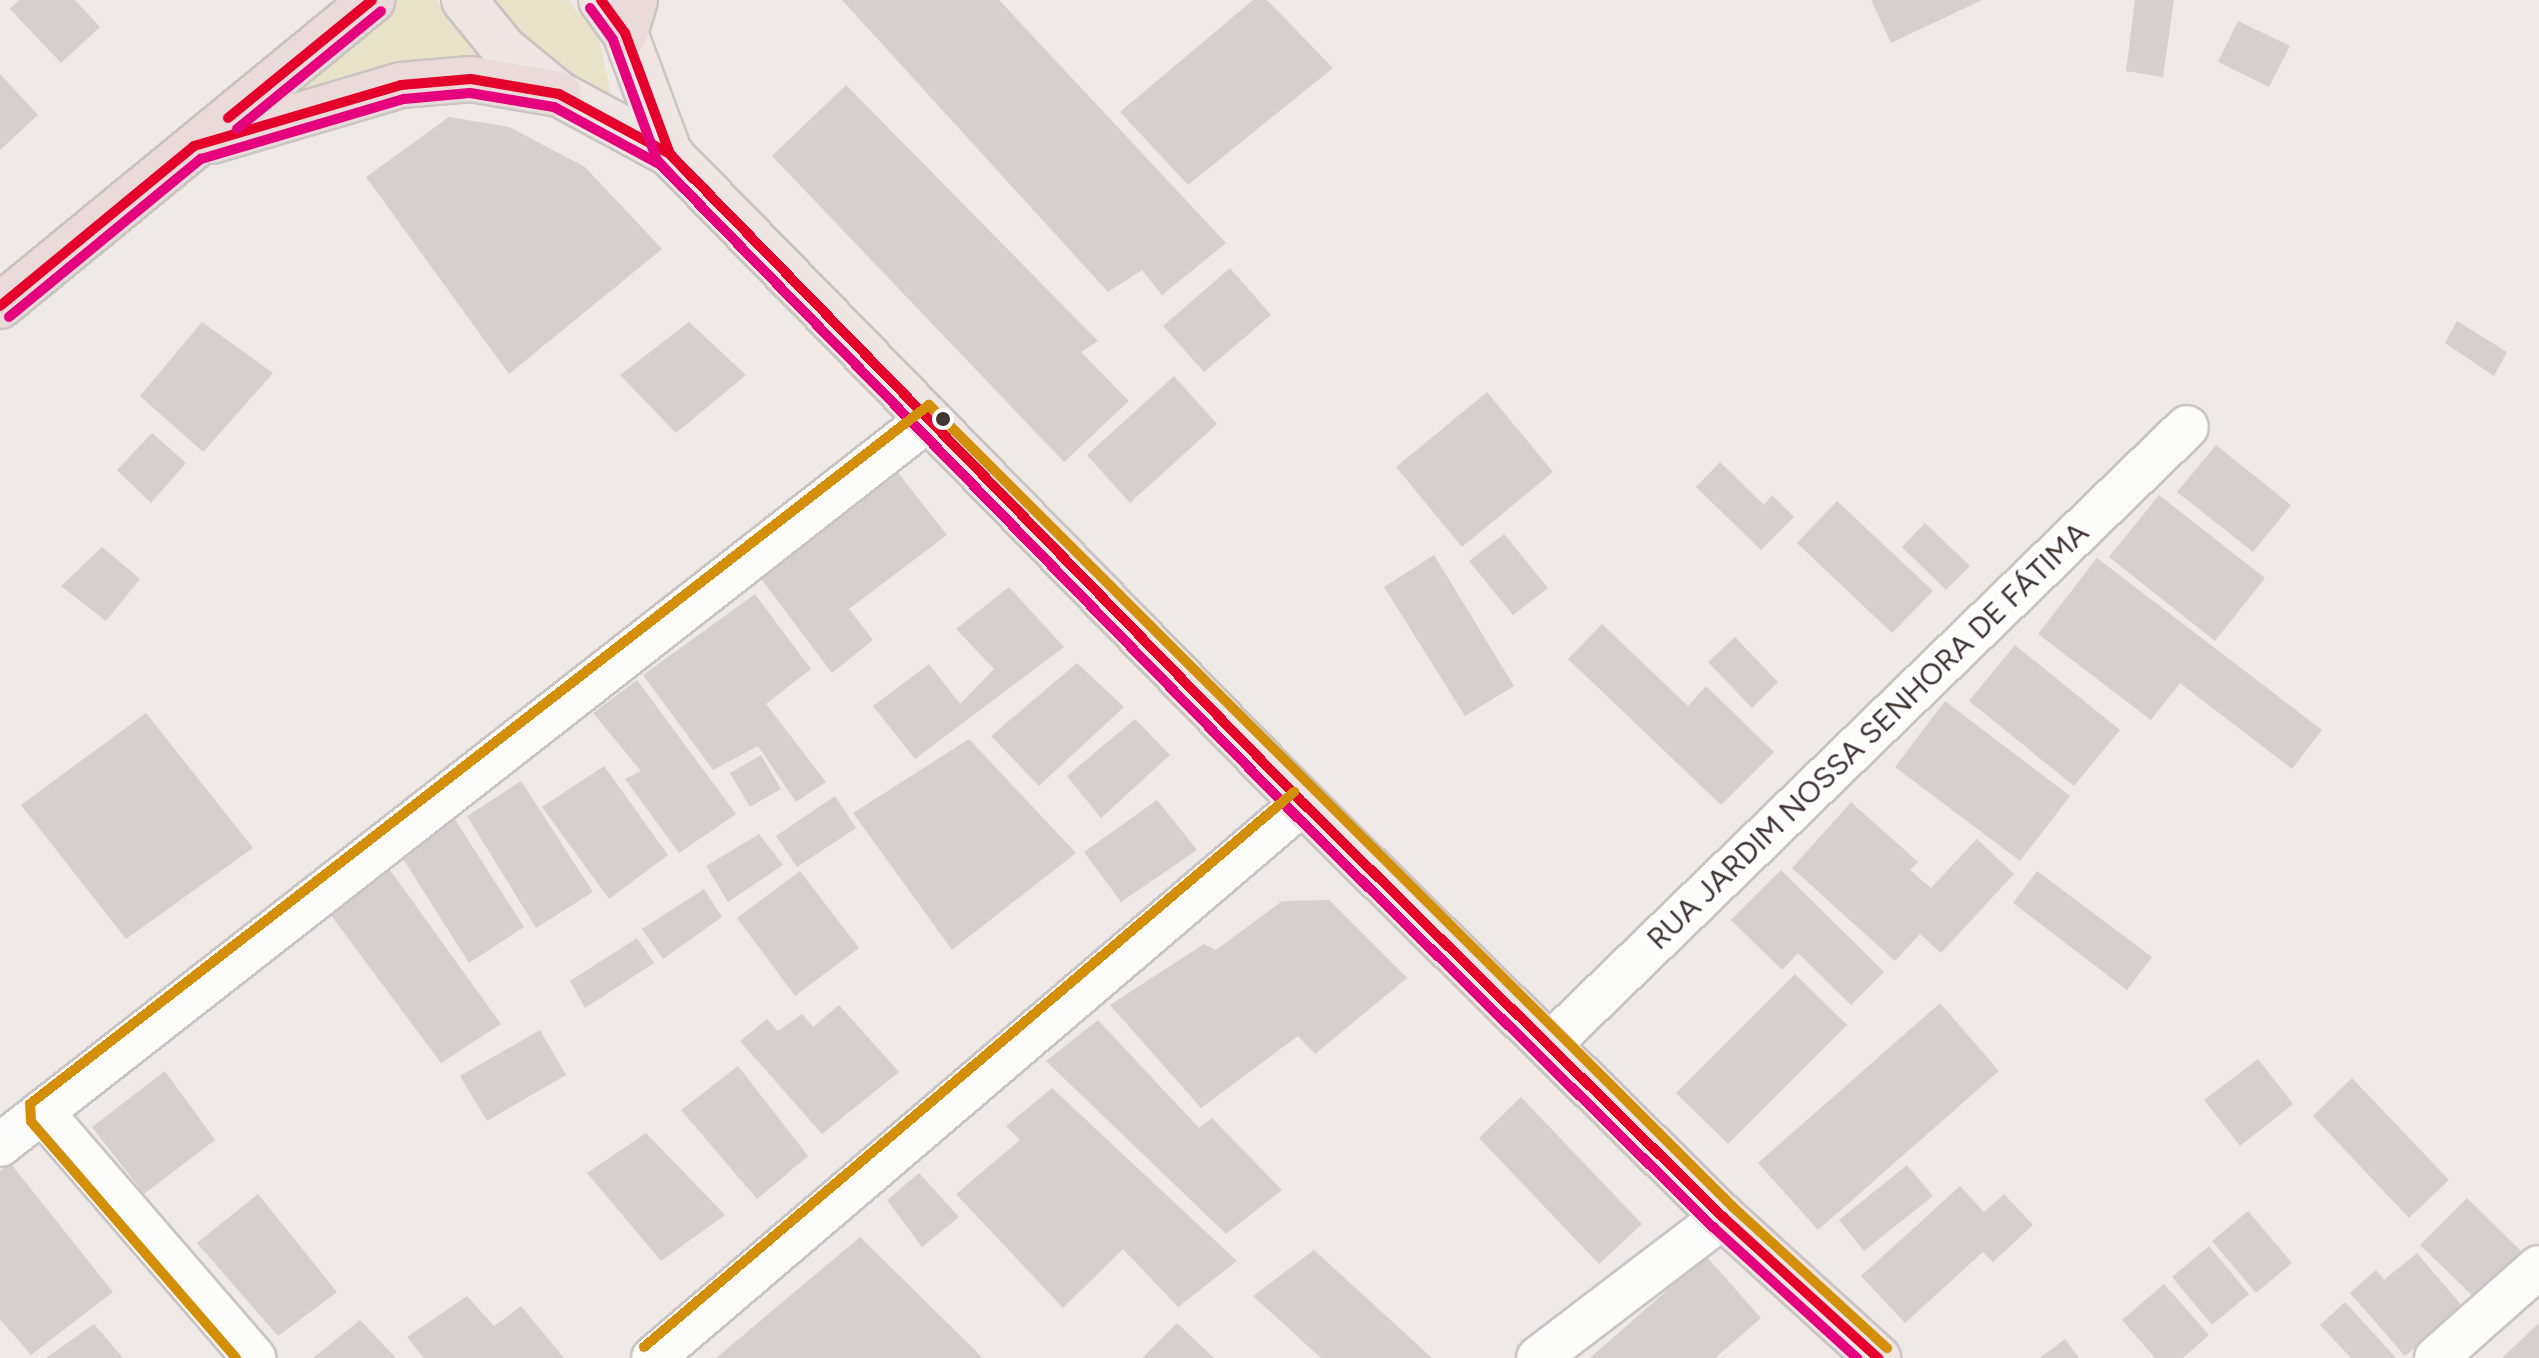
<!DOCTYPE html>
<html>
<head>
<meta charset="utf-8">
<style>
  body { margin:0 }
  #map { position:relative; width:2539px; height:1358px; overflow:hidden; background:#eee8e7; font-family:Figtree,sans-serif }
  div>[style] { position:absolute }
  .green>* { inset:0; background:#e8e2c8 }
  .building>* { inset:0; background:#d6cfce }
  .roads { filter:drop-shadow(2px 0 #cac4c3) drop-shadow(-2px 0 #cac4c3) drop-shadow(0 2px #cac4c3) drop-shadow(0 -2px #cac4c3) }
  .street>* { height:42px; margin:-21px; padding:0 21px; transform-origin:21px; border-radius:21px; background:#fcfcfb }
  .primary>* { height:44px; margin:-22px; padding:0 22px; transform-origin:22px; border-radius:22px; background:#efe5e3 }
  .highway>* { height:44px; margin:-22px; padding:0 22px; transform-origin:22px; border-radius:22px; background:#eadad9 }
  .bus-1>* { height:10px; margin:-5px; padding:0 5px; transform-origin:5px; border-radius:5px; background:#e4002b }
  .bus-2>* { height:10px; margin:-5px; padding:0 5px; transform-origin:5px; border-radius:5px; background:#e5007d }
  .bus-3>* { height:10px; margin:-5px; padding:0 5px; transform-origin:5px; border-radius:5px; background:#d38f0a }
  .dots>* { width:22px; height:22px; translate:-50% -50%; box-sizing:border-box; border:4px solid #fff; border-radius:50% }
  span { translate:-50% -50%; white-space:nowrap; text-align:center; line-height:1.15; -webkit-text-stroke:6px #fff; paint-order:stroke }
  .street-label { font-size:30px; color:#423534 }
</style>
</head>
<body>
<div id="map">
  <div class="green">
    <i style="clip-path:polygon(392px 0,436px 0,489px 68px,293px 91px)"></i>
    <i style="clip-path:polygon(488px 0,568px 0,599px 38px,611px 96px,571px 88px,500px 30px)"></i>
  </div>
  <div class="building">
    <i style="clip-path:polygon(19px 0,75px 0,100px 27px,61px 63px,10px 9px)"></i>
    <i style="clip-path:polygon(842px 0,999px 0,1226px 243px,1162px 295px,1142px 270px,1108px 292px)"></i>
    <i style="clip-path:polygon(1253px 0,1267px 0,1333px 68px,1188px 185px,1120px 112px)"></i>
    <i style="clip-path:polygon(1871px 0,1982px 0,1891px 43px)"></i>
    <i style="clip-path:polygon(2135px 0,2174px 0,2163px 77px,2126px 71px)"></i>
    <i style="clip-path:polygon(2238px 21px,2290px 46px,2269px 87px,2218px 62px)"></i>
    <i style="clip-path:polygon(0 74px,38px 115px,0 150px)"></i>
    <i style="clip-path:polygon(846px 85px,1098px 341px,1081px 352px,1129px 401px,1064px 462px,772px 156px)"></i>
    <i style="clip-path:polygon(449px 117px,509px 127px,585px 167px,662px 249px,509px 374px,366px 177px)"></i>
    <i style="clip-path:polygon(1230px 268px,1271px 315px,1204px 372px,1163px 326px)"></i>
    <i style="clip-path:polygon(2457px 321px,2507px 352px,2494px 376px,2445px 343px)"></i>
    <i style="clip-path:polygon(202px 322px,273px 373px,203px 452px,140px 396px)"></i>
    <i style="clip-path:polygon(689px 322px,746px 375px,676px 433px,620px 375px)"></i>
    <i style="clip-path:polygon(1174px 376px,1217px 424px,1130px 503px,1087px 455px)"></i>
    <i style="clip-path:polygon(1487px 392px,1553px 472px,1462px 547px,1396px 467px)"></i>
    <i style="clip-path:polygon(152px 433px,186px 463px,151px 503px,117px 470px)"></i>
    <i style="clip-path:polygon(2216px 445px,2291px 505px,2253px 552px,2177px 492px)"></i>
    <i style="clip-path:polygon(1720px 462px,1764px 505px,1772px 495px,1794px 517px,1761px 550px,1696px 487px)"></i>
    <i style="clip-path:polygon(896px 470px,947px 535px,849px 609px,873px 640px,832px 673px,759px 576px)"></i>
    <i style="clip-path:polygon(2159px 495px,2265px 578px,2215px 641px,2109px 557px)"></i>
    <i style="clip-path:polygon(1837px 501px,1933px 591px,1892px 633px,1797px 543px)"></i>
    <i style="clip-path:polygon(1925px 523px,1970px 566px,1946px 590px,1902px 547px)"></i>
    <i style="clip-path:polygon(1504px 534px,1548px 588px,1513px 615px,1469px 561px)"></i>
    <i style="clip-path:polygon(102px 547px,140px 579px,106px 621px,61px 586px)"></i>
    <i style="clip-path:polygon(1434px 555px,1514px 686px,1465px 716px,1384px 587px)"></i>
    <i style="clip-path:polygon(2097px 558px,2322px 730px,2292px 769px,2180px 683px,2151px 720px,2038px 634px)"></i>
    <i style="clip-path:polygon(1009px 587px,1064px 647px,915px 759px,873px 706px,929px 664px,960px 704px,994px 669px,956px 629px)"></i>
    <i style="clip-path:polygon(755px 594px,811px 669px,766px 704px,826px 782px,796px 802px,758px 746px,713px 770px,643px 675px)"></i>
    <i style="clip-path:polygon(1602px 624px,1688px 706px,1706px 686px,1774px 752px,1721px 805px,1568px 659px)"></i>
    <i style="clip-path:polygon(1735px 637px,1778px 682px,1752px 708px,1708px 662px)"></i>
    <i style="clip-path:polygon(2015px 645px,2120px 730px,2074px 786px,1969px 701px)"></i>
    <i style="clip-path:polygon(1077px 663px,1124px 707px,1039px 786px,991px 736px)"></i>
    <i style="clip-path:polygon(637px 680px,736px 814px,679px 853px,625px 779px,641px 771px,593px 713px)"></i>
    <i style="clip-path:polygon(1945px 701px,2070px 796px,2020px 861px,1895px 767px)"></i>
    <i style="clip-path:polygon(146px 713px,253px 848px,126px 939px,21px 805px)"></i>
    <i style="clip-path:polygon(1135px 719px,1170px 755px,1101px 818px,1067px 776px)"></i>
    <i style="clip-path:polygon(969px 739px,1076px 853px,952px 950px,853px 813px)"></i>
    <i style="clip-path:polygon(761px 755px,781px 789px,750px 807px,730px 773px)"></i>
    <i style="clip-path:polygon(604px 766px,668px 855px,609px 899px,542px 807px)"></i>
    <i style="clip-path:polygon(521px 781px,593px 892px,536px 928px,467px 816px)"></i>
    <i style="clip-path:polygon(835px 796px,856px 828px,797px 867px,776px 836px)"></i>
    <i style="clip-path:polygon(1157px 800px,1197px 850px,1121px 902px,1084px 852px)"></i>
    <i style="clip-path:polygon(1851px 802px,1918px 862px,1910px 870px,1931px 888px,1977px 839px,2014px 874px,1941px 953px,1920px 934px,1895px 961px,1792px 868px)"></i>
    <i style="clip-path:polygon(454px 818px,524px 927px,469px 963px,400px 854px)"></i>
    <i style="clip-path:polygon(759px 834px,783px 865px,728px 902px,706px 866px)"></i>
    <i style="clip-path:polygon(385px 863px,501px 1024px,441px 1063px,324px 906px)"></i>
    <i style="clip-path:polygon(1781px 870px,1884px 972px,1851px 1005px,1798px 953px,1782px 970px,1731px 920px)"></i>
    <i style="clip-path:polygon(800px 871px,859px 948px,795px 996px,737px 918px)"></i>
    <i style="clip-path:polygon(2037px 871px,2152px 957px,2127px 990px,2013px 903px)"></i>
    <i style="clip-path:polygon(704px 889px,722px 917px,663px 959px,642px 929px)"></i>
    <i style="clip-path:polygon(1329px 900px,1407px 978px,1315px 1054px,1298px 1036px,1201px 1108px,1110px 1005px,1204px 944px,1216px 950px,1282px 901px)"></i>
    <i style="clip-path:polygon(637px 938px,654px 963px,585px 1008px,570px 981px)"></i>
    <i style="clip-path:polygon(1795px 974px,1847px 1025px,1728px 1144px,1676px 1093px)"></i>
    <i style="clip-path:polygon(1940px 1003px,1999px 1071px,1818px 1230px,1758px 1163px)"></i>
    <i style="clip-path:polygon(839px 1005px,899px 1072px,822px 1134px,740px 1041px,767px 1019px,778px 1031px,802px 1014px,813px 1027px)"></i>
    <i style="clip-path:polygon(1098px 1020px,1199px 1128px,1212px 1118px,1282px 1190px,1226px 1234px,1046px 1061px)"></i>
    <i style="clip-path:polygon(540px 1030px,566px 1075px,487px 1121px,460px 1076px)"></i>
    <i style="clip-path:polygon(2258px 1059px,2293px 1104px,2240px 1146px,2204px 1100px)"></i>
    <i style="clip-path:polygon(738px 1066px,808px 1156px,757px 1199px,681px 1110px)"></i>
    <i style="clip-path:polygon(165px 1071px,215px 1140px,144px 1194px,92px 1127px)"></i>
    <i style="clip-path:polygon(2352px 1078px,2449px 1180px,2409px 1218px,2313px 1116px)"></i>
    <i style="clip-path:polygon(1052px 1088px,1237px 1261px,1178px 1307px,1123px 1249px,1063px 1308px,956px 1194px,1020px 1140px,1006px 1126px)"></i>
    <i style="clip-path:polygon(1521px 1097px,1642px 1224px,1599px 1264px,1479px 1138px)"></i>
    <i style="clip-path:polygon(646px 1133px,725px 1215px,661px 1261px,587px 1173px)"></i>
    <i style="clip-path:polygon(11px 1164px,113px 1292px,31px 1355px,0 1319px,0 1171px)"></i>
    <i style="clip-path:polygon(1907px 1165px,1933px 1196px,1864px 1251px,1839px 1220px)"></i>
    <i style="clip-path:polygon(919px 1173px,959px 1217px,922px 1247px,887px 1200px)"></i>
    <i style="clip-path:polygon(1960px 1186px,1984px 1212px,2004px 1194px,2033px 1225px,1993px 1262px,1983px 1252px,1905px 1323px,1861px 1276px)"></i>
    <i style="clip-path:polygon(258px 1194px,337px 1292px,278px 1336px,197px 1243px)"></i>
    <i style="clip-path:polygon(2467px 1198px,2523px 1253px,2477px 1300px,2420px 1245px)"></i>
    <i style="clip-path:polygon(2248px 1211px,2292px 1263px,2256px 1293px,2212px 1241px)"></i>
    <i style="clip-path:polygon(860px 1237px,983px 1358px,716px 1358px)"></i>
    <i style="clip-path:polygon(2209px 1246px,2249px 1294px,2212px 1325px,2172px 1277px)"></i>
    <i style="clip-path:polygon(1314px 1250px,1432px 1358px,1321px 1358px,1253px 1296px)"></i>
    <i style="clip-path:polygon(2417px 1253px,2463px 1307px,2405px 1356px,2350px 1293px,2376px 1270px,2384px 1280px)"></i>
    <i style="clip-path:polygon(1706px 1256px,1761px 1318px,1715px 1358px,1590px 1358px)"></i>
    <i style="clip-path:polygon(2164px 1284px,2209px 1335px,2183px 1358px,2155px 1358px,2122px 1320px)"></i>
    <i style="clip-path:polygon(467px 1296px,494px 1326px,521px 1306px,564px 1358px,424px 1358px,407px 1337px)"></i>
    <i style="clip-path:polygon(2345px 1302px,2396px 1358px,2351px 1358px,2320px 1325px)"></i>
    <i style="clip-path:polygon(360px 1320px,396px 1358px,313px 1358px)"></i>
    <i style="clip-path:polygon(1177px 1323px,1214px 1358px,1142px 1358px)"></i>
    <i style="clip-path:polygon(2539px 1323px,2539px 1358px,2502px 1358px)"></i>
    <i style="clip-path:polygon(94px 1324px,123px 1358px,46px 1358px)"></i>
    <i style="clip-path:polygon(2065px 1339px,2079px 1358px,2040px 1358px)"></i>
  </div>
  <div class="roads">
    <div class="street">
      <i style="left:1549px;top:1045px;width:888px;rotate:-44.09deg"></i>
      <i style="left:42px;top:1112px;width:325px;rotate:49.2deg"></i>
      <i style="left:0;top:1145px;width:1179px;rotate:-38.01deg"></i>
      <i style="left:653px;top:1358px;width:855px;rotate:-40.49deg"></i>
      <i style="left:1538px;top:1358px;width:233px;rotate:-37.3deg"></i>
      <i style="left:2436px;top:1358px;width:137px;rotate:-41.5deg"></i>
    </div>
    <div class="primary">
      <i style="left:464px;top:0;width:63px;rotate:50.8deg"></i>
      <i style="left:504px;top:49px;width:71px;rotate:39.3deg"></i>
      <i style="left:559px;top:94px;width:126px;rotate:28.4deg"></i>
      <i style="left:670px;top:154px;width:907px;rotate:45.72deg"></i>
      <i style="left:1303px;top:803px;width:590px;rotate:44.59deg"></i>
      <i style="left:1723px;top:1217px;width:210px;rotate:42.3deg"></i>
      <i style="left:601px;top:0;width:41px;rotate:54deg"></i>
      <i style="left:625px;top:33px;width:129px;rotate:69.6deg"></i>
    </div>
    <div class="highway">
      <i style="left:625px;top:33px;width:34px;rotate:-73deg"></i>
      <i style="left:212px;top:141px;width:197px;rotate:-16.5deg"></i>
      <i style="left:401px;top:85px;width:70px;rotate:-4.9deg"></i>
      <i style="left:471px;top:79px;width:89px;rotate:9.7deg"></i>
      <i style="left:0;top:306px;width:482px;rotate:-39.4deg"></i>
    </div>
  </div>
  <div class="bus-1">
    <i style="left:601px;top:0;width:41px;rotate:54deg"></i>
    <i style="left:625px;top:33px;width:129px;rotate:69.6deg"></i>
    <i style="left:670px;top:154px;width:34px;rotate:47deg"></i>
    <i style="left:228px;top:118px;width:186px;rotate:-39.3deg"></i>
    <i style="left:0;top:306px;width:251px;rotate:-39.5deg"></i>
    <i style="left:194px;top:146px;width:216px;rotate:-16.4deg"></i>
    <i style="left:401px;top:85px;width:70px;rotate:-4.9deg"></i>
    <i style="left:471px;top:79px;width:89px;rotate:9.7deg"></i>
    <i style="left:559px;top:94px;width:126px;rotate:28.4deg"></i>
    <i style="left:670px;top:154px;width:907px;rotate:45.72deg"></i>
    <i style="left:1303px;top:803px;width:590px;rotate:44.59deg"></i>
    <i style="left:1723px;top:1217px;width:210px;rotate:42.3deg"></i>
  </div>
  <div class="bus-2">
    <i style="left:590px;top:8px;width:39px;rotate:54deg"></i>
    <i style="left:613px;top:40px;width:128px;rotate:69.9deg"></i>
    <i style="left:657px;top:160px;width:38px;rotate:47deg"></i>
    <i style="left:237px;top:129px;width:186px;rotate:-39.3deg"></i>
    <i style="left:9px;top:317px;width:249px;rotate:-39.5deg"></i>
    <i style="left:201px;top:159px;width:212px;rotate:-16.5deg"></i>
    <i style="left:404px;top:99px;width:66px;rotate:-5.2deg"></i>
    <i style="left:470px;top:93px;width:85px;rotate:9.5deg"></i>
    <i style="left:554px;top:107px;width:122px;rotate:28.5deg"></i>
    <i style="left:661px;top:165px;width:905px;rotate:45.72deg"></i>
    <i style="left:1293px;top:813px;width:590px;rotate:44.59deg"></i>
    <i style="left:1713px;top:1227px;width:195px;rotate:42.3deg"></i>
  </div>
  <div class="bus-3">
    <i style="left:644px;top:1347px;width:855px;rotate:-40.49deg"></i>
    <i style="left:236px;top:1358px;width:313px;rotate:-130.9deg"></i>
    <i style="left:31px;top:1121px;width:17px;rotate:-93deg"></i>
    <i style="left:30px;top:1104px;width:1139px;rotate:-37.87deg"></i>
    <i style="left:929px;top:405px;width:1136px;rotate:44.93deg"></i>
    <i style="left:1733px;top:1207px;width:209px;rotate:42.5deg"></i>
  </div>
  <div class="dots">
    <i style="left:943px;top:419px;background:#423534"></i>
  </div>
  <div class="street-label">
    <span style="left:1868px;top:736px;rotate:-44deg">RUA JARDIM NOSSA SENHORA DE FÁTIMA</span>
  </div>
</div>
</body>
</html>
